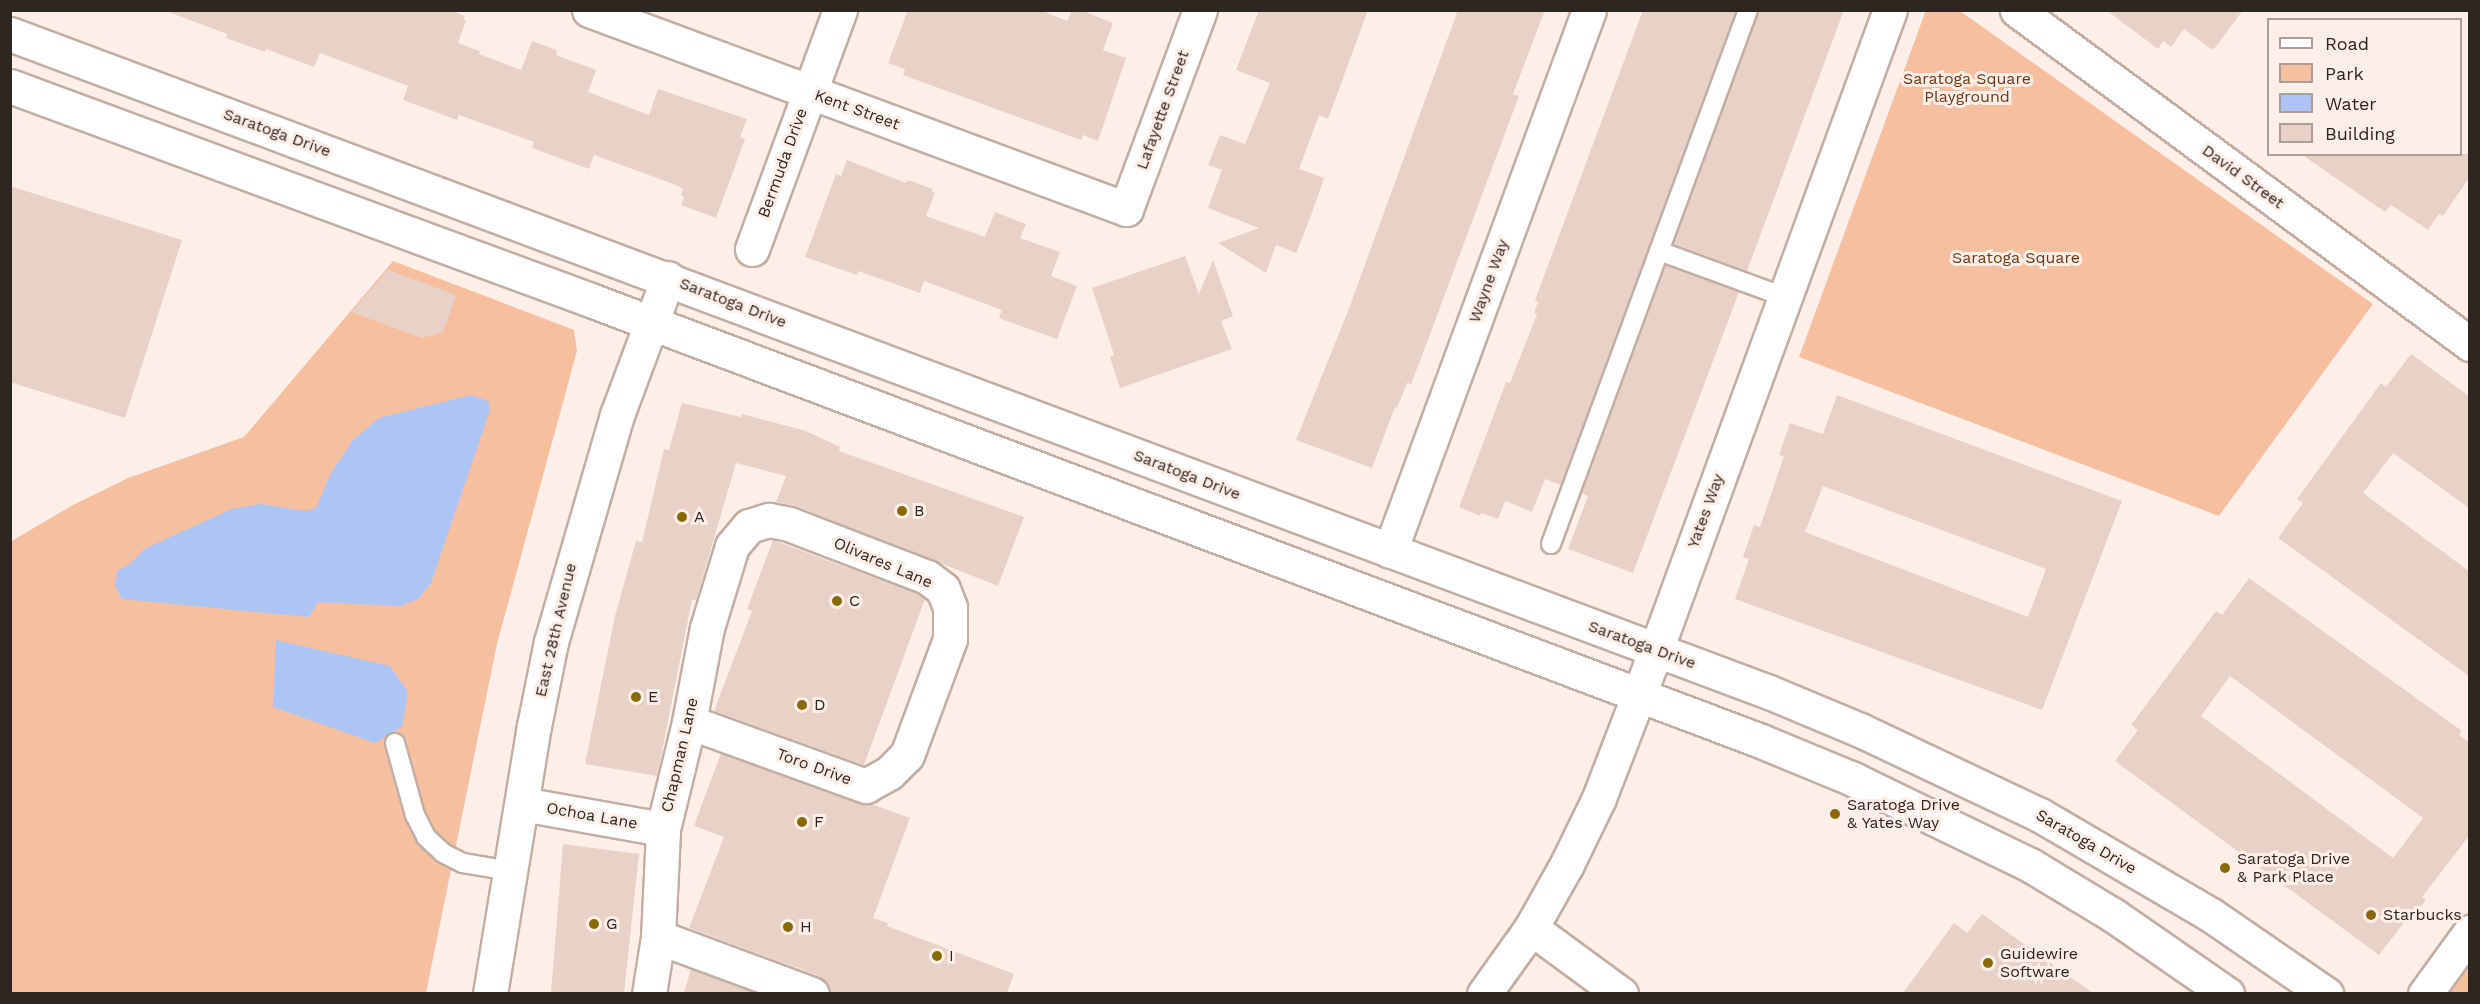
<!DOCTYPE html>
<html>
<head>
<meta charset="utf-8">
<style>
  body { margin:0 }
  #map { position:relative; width:2480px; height:1004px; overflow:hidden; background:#fdefe8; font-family:"Work Sans",sans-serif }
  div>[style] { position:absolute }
  .green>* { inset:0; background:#f6bfa0 }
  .water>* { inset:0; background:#acc5f5 }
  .building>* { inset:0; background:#e8d2c7 }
  .roads { filter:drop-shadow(2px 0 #c3aea3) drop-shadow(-2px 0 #c3aea3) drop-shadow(0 2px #c3aea3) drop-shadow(0 -2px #c3aea3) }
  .service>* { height:18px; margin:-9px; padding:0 9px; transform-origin:9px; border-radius:9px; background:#fff }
  .minor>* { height:33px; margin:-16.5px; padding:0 16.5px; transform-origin:16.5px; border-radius:16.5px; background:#fff }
  .secondary>* { height:33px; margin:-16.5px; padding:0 16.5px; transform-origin:16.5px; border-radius:16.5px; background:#fff }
  .dots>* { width:16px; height:16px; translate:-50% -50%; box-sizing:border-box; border:3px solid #fdefe8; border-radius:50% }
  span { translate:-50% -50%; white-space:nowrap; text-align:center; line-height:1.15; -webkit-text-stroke:6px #fdefe8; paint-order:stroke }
  .park-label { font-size:16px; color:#703813 }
  .street-label { font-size:16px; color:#2e2621 }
  .poi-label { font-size:16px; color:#2e2621 }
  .left { translate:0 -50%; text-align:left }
  .frame { position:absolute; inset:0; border:12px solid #2e2621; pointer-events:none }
  .legend { position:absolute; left:2267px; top:18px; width:195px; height:138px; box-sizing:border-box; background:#fdefe8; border:2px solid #aa9f98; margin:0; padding:8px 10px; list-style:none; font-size:18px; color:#2e2621 }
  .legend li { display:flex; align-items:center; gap:12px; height:30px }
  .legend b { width:30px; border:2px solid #aa9f98 }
</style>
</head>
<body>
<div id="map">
  <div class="green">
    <i style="clip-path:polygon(1926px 10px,1960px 11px,2373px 304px,2219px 516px,1799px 357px)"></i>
    <i style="clip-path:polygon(393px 261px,574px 330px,577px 351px,497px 644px,426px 993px,11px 993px,10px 542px,71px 506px,128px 478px,244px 437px)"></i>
    <i style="clip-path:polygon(2469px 961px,2469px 993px,2446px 993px)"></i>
  </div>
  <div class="water">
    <i style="clip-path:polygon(471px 395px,488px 401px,490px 410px,431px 583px,418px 599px,401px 606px,318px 602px,309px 617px,122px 599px,115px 586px,117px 571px,131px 563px,144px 549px,232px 509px,261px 504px,305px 511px,316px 508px,331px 473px,353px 440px,379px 418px)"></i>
    <i style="clip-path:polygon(276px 640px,390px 666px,408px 692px,402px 727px,375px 743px,273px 707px)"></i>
  </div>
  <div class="building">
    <i style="clip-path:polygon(171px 10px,450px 10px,465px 16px,463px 20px,466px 21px,458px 43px,480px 51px,479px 54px,521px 70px,532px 41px,557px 50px,556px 55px,596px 70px,588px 92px,649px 115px,658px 89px,747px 119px,740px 137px,745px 139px,716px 218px,681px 205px,684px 197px,681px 195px,683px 189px,676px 185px,594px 155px,589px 169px,532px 148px,534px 142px,459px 115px,457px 120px,403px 100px,408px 86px,320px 53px,314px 67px,266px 49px,265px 52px,226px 38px,227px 34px,171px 13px)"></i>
    <i style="clip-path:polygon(908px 10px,1040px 10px,1067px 21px,1072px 10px,1081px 10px,1113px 23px,1103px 50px,1126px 58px,1098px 141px,1083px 135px,1081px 140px,903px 75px,905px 69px,888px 63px)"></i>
    <i style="clip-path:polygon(1259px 10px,1368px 10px,1328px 119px,1319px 115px,1299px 169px,1324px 178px,1312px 213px,1296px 253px,1276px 245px,1266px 273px,1218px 243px,1259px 228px,1208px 208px,1222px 170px,1208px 165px,1220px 135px,1245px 144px,1270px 83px,1236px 70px)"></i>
    <i style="clip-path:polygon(1458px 10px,1545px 10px,1513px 94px,1519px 96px,1420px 361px,1411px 384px,1407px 383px,1397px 408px,1395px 407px,1372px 468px,1296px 440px,1348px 311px)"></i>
    <i style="clip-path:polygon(1643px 10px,1736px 10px,1561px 485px,1545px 479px,1532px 512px,1505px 501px,1498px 519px,1481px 513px,1480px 516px,1459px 507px,1506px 382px,1510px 383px,1537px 314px,1534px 313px,1538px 302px,1535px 300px)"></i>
    <i style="clip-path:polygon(1759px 10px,1844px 10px,1747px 271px,1674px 244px)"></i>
    <i style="clip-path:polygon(2106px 10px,2243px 10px,2215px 48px,2211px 49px,2184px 29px,2171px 47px,2163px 41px,2158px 49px)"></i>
    <i style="clip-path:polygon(2301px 154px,2469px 154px,2469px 178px,2443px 216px,2439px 214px,2428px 230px,2391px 205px,2385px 212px)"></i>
    <i style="clip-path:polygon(847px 160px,906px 183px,908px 180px,933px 189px,932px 192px,935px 193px,926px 216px,985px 237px,995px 212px,1026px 224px,1020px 238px,1060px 252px,1051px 276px,1077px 286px,1057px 339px,999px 318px,1002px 310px,924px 281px,920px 293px,858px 271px,857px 275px,805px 257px,836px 174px,841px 176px)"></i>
    <i style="clip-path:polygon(10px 186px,182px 240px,125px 418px,10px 382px)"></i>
    <i style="clip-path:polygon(1185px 256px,1199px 294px,1213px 260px,1233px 316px,1221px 321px,1232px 349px,1120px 388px,1110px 357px,1114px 355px,1092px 288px)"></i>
    <i style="clip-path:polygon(1666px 265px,1739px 292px,1633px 573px,1568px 549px,1588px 496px,1582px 493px)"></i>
    <i style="clip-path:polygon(388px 270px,456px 295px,443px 332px,422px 338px,351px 312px)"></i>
    <i style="clip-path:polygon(2411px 354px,2469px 396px,2469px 508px,2393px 453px,2363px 493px,2469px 571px,2469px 676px,2278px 538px,2303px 503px,2297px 499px,2381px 383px,2386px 387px)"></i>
    <i style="clip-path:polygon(evenodd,1837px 395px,2122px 501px,2042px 710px,1735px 599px,1749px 559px,1743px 557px,1754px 525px,1760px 527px,1784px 456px,1779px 455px,1790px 423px,1823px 434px,1837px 395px,1823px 486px,2046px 569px,2028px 617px,1805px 532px,1823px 486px)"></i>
    <i style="clip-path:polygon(682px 403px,741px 417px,742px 414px,806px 431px,840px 447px,839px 451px,1024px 517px,998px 586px,796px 506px,776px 502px,786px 476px,736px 463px,696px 600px,692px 600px,657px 776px,585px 764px,615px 616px,636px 541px,642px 542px,664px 449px,669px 450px)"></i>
    <i style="clip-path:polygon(773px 540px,918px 594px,925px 599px,864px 765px,714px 711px,752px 611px,747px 609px)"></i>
    <i style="clip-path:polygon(evenodd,2249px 578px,2462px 731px,2459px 735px,2469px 742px,2469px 836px,2422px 897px,2426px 900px,2409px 922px,2406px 920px,2379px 955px,2115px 761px,2138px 730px,2131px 725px,2216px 611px,2222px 615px,2249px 578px,2230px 676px,2423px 818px,2393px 858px,2201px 716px,2230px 676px)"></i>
    <i style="clip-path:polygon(721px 753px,860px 804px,871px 804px,910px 818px,873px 918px,888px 923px,887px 926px,1014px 974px,1007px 993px,830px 993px,827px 983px,819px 976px,689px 928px,724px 837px,694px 826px)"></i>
    <i style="clip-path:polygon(563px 844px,639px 854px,624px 993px,551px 993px)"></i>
    <i style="clip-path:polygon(1982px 914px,2093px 993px,1903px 993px,1954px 923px,1967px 933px)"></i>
    <i style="clip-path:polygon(691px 969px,757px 993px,684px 993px)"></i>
  </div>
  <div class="roads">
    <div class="service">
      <i style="left:1659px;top:251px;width:134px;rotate:20.1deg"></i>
      <i style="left:1551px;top:544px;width:569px;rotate:-69.75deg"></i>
      <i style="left:395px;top:743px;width:75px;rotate:74.5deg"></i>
      <i style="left:415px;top:815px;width:25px;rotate:63deg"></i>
      <i style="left:426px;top:837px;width:23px;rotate:43deg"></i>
      <i style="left:443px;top:853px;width:22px;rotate:27deg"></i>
      <i style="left:463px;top:863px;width:49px;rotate:9.5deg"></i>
    </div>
    <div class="minor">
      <i style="left:589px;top:10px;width:573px;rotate:20.33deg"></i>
      <i style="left:1126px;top:209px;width:212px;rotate:-69.6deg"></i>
      <i style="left:2017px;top:10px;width:563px;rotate:36.4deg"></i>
      <i style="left:752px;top:249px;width:255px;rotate:-69.8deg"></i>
      <i style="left:1390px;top:551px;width:576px;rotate:-69.8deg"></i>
      <i style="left:522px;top:804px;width:143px;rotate:10.1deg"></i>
      <i style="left:1531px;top:928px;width:112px;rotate:36.3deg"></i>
      <i style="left:658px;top:937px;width:164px;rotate:20.3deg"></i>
      <i style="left:490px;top:994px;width:272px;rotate:-80.7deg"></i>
      <i style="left:534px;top:726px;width:86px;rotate:-78.6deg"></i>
      <i style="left:551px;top:642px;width:236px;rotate:-73.8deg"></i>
      <i style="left:617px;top:415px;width:146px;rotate:-69.6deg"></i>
      <i style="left:649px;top:994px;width:58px;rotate:-81deg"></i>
      <i style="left:658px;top:937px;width:108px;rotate:-87.3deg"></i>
      <i style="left:663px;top:829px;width:110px;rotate:-76.3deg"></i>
      <i style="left:689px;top:722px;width:96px;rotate:-79.2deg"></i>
      <i style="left:707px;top:628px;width:86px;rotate:-73deg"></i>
      <i style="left:732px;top:546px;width:26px;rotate:-50deg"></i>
      <i style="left:749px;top:526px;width:21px;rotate:-17deg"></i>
      <i style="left:769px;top:520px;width:20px;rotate:11deg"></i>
      <i style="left:789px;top:524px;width:148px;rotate:21deg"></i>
      <i style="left:927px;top:577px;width:20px;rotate:37deg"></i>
      <i style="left:943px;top:589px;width:19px;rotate:69deg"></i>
      <i style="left:950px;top:607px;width:32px;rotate:90deg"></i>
      <i style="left:950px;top:639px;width:124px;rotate:110.3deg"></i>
      <i style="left:907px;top:755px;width:25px;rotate:135deg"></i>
      <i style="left:889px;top:773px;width:26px;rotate:151deg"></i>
      <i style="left:866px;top:786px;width:188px;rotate:-160.1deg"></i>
      <i style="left:1484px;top:994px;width:81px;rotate:-54.5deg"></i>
      <i style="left:1531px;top:928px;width:73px;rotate:-60.6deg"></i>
      <i style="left:1567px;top:864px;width:73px;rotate:-64.1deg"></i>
      <i style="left:1599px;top:798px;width:159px;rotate:-68.9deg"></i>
      <i style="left:1656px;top:650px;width:681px;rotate:-69.92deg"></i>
      <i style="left:2425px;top:994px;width:77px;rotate:-54deg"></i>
    </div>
    <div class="secondary">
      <i style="left:10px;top:34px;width:1878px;rotate:20.51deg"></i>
      <i style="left:1769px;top:692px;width:99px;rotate:22.7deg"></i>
      <i style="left:1860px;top:730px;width:199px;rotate:25.3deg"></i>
      <i style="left:2040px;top:815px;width:198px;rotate:30.3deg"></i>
      <i style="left:2211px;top:915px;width:140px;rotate:34.5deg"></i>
      <i style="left:10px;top:86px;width:621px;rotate:20.24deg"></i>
      <i style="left:593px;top:301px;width:1248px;rotate:20.64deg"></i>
      <i style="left:1761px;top:741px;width:100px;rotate:22.4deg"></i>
      <i style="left:1853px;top:779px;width:197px;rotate:25.9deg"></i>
      <i style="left:2030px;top:865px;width:97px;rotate:31.1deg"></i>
      <i style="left:2113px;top:915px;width:139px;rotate:34.7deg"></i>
    </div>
  </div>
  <div class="dots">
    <i style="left:902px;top:511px;background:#886906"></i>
    <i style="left:682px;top:517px;background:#886906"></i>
    <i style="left:837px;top:601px;background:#886906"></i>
    <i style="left:636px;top:697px;background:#886906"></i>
    <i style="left:802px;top:705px;background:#886906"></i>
    <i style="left:1835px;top:814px;background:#886906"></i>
    <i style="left:802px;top:822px;background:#886906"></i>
    <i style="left:2225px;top:868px;background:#886906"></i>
    <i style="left:2371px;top:915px;background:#886906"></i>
    <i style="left:594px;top:924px;background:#886906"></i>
    <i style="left:788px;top:927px;background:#886906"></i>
    <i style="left:937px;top:956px;background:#886906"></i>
    <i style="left:1988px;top:963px;background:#886906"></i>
  </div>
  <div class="park-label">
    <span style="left:1967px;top:88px">Saratoga Square<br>Playground</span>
    <span style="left:2016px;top:258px">Saratoga Square</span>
  </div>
  <div class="street-label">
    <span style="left:857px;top:110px;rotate:20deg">Kent Street</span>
    <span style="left:1163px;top:110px;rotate:-70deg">Lafayette Street</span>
    <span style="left:277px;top:133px;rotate:20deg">Saratoga Drive</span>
    <span style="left:783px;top:163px;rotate:-70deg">Bermuda Drive</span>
    <span style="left:2243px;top:177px;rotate:36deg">David Street</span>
    <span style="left:1489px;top:281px;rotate:-70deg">Wayne Way</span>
    <span style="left:733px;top:303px;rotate:21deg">Saratoga Drive</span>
    <span style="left:1187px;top:475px;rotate:21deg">Saratoga Drive</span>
    <span style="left:1706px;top:511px;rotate:-70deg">Yates Way</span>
    <span style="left:883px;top:563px;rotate:23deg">Olivares Lane</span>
    <span style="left:556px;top:630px;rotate:-77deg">East 28th Avenue</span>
    <span style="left:1642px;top:645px;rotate:20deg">Saratoga Drive</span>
    <span style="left:680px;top:755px;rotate:-77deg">Chapman Lane</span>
    <span style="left:814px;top:767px;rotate:20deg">Toro Drive</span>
    <span style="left:592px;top:816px;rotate:10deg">Ochoa Lane</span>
    <span style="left:2086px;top:842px;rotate:30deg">Saratoga Drive</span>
  </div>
  <div class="poi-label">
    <span class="left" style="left:914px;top:511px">B</span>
    <span class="left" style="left:694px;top:517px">A</span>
    <span class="left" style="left:849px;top:601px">C</span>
    <span class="left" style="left:648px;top:697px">E</span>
    <span class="left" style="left:814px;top:705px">D</span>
    <span class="left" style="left:1847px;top:814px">Saratoga Drive<br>&amp; Yates Way</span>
    <span class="left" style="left:814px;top:822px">F</span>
    <span class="left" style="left:2237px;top:868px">Saratoga Drive<br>&amp; Park Place</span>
    <span class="left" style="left:2383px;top:915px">Starbucks</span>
    <span class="left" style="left:606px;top:924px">G</span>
    <span class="left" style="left:800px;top:927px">H</span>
    <span class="left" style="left:2000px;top:963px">Guidewire<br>Software</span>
    <span class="left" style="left:949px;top:956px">I</span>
  </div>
  <div class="frame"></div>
  <ul class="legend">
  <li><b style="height:8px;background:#fff"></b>Road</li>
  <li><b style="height:16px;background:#f6bfa0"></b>Park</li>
  <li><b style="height:16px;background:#acc5f5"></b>Water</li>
  <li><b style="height:16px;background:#e8d2c7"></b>Building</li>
  </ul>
</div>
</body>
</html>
